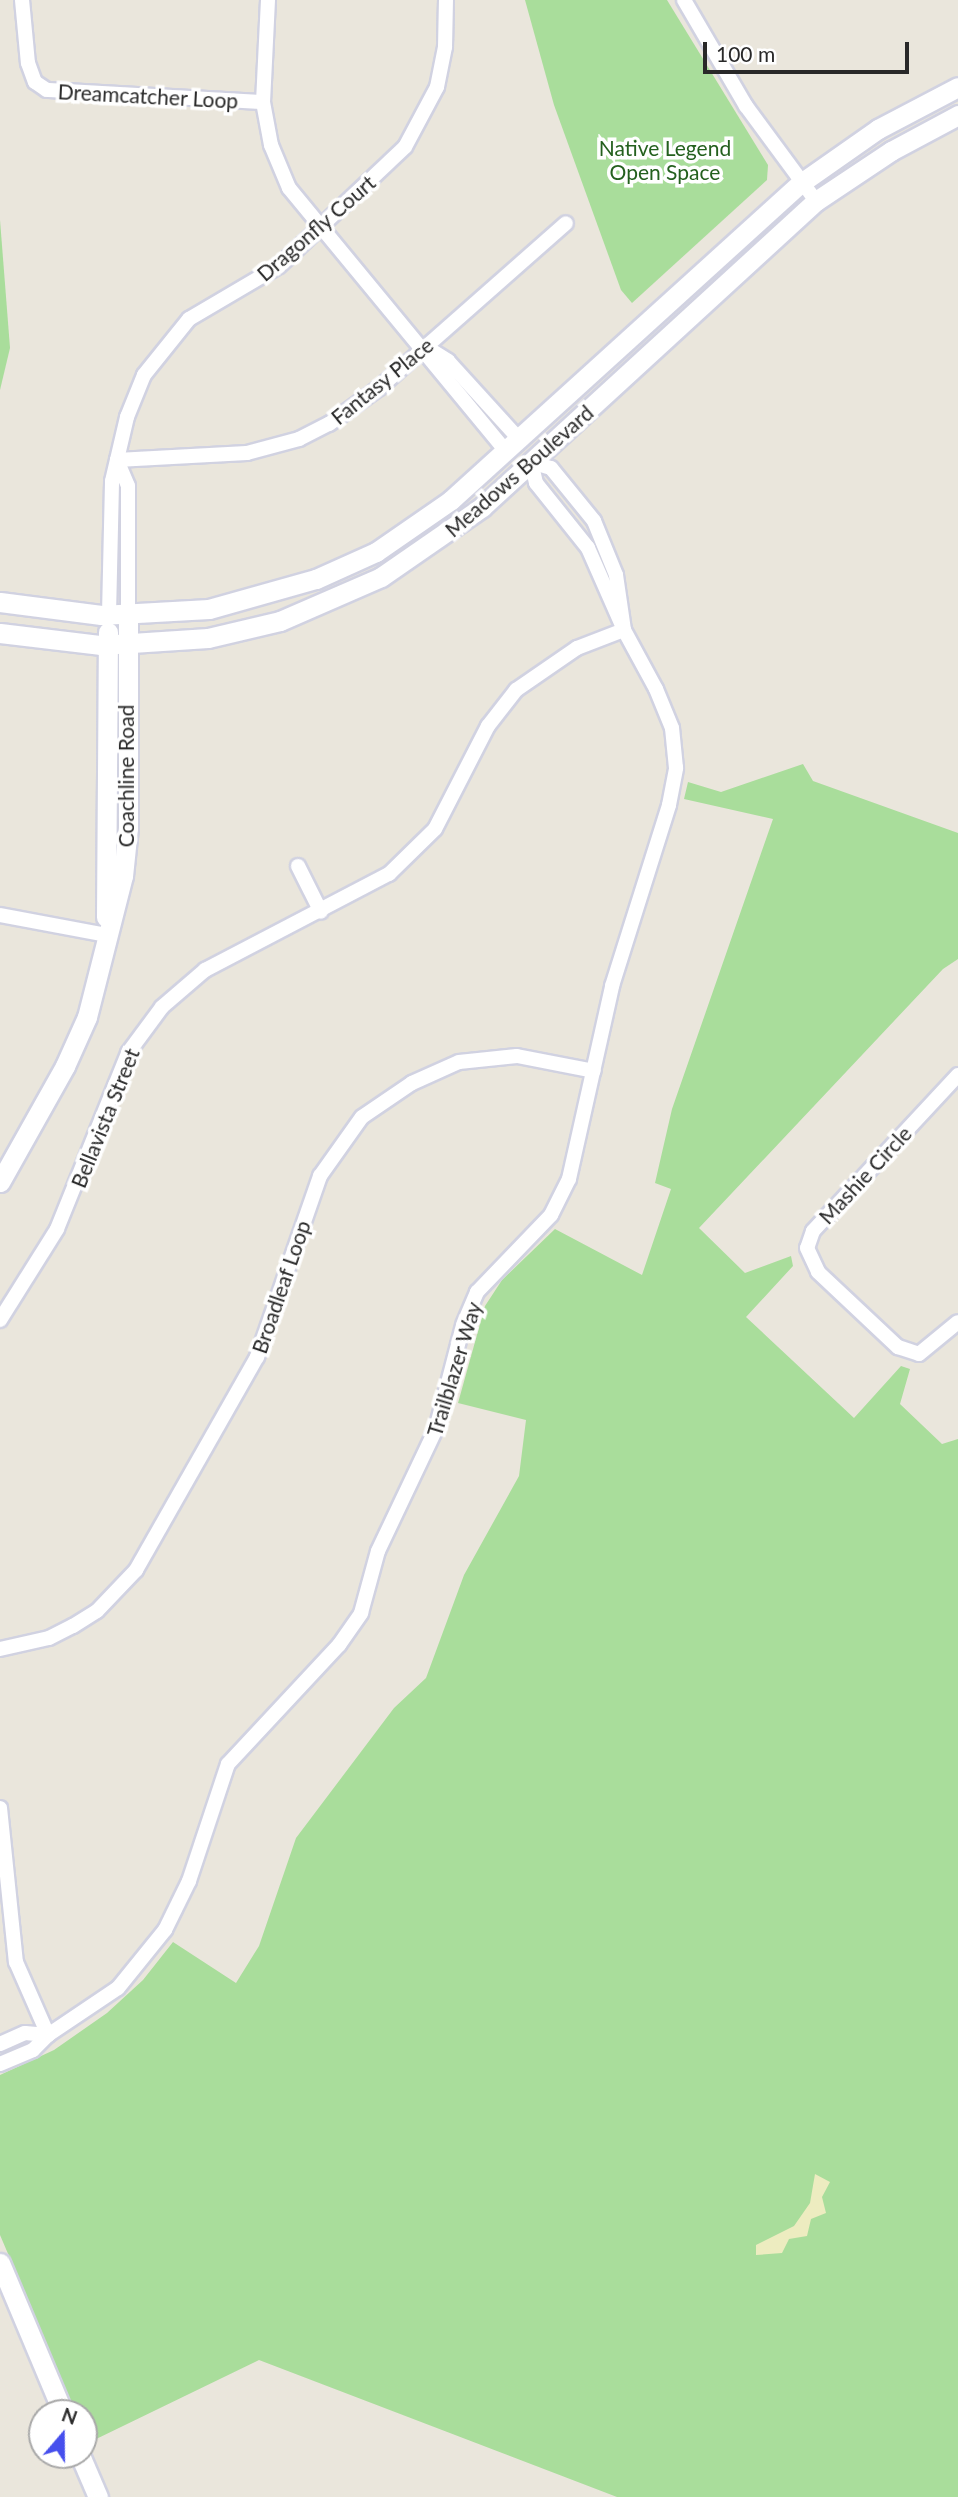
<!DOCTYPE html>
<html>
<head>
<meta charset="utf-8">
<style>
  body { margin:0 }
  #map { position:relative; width:958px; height:2497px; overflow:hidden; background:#eae6dc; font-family:Lato,sans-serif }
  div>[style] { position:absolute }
  .green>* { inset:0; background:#a9dd9b }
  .sand>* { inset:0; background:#edecc0 }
  .roads { filter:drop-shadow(2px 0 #d1d2e1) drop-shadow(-2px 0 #d1d2e1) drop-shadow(0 2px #d1d2e1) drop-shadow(0 -2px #d1d2e1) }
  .street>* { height:14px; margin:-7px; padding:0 7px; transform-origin:7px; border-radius:7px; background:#fff }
  .secondary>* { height:19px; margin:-9.5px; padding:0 9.5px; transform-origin:9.5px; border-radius:9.5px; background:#fff }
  span { translate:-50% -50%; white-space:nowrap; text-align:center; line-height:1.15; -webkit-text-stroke:7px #fff; paint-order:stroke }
  .street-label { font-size:21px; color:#292929 }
  .park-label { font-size:21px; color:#24601e }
  .north { position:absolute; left:28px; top:2399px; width:70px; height:70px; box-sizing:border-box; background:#fff; border:2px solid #a9a9a9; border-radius:50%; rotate:20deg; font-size:19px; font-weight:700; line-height:28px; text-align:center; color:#292929 }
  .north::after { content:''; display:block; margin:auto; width:24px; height:32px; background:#464fed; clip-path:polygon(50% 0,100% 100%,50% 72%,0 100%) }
  .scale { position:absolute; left:703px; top:42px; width:206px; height:32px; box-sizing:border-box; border:4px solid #292929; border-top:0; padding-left:9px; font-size:21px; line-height:24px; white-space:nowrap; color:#292929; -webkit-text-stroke:5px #fff; paint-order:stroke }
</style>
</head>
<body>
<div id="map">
  <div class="green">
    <i style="clip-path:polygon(525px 0,667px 0,768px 165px,767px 180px,632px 303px,621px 290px,554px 105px)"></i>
    <i style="clip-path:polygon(0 220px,10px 348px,0 390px)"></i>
    <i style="clip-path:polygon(803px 764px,813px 781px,958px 833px,958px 959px,943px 969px,699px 1228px,745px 1273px,791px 1256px,793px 1266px,746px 1317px,854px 1418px,901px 1366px,910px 1369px,900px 1404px,942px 1444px,958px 1439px,958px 2497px,617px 2497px,259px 2360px,90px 2442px,84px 2413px,76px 2413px,0 2235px,0 2075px,54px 2050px,107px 2013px,143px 1980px,173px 1942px,236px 1983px,259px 1946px,296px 1838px,394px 1708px,426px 1678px,464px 1575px,519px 1476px,526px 1420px,458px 1403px,485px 1306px,502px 1280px,555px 1229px,642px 1275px,671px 1189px,655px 1183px,672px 1109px,773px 819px,684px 799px,688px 782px,721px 792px)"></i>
  </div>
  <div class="sand">
    <i style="clip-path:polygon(815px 2174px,830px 2182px,822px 2197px,826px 2213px,811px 2219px,807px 2236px,789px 2239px,782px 2253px,756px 2255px,756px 2245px,794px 2226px,810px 2203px)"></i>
  </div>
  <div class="roads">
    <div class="street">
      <i style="left:22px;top:0;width:63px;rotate:84.6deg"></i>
      <i style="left:28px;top:63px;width:20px;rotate:70deg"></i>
      <i style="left:35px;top:82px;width:14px;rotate:34deg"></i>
      <i style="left:47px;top:90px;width:216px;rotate:3.2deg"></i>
      <i style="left:268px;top:0;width:102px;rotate:92.8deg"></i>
      <i style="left:263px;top:102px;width:44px;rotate:79.5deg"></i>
      <i style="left:271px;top:145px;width:47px;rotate:67.3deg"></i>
      <i style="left:289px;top:188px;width:341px;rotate:50.5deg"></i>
      <i style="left:684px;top:0;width:123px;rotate:59.7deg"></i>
      <i style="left:746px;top:106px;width:118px;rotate:53.6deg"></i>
      <i style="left:426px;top:347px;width:26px;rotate:32deg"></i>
      <i style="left:448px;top:361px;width:105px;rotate:47.7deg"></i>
      <i style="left:117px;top:460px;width:130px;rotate:-3.1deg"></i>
      <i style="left:247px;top:453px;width:54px;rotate:-15.1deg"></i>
      <i style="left:299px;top:439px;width:34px;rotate:-27deg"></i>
      <i style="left:329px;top:424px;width:62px;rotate:-35.8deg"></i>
      <i style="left:379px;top:388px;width:249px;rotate:-41.4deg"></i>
      <i style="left:117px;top:460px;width:28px;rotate:67deg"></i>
      <i style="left:128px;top:486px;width:129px;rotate:90deg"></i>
      <i style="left:109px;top:615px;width:134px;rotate:-88.7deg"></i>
      <i style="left:112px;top:481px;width:66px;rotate:-76.8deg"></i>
      <i style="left:127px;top:417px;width:45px;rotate:-68deg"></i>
      <i style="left:144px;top:375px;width:72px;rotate:-51.2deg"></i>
      <i style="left:189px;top:319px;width:104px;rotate:-30.5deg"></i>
      <i style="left:279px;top:266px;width:173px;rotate:-43.4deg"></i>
      <i style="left:405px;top:147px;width:68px;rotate:-61.9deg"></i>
      <i style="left:437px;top:87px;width:41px;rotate:-78.7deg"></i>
      <i style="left:445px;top:47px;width:47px;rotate:-88.8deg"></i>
      <i style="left:298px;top:866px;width:51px;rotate:63.4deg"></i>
      <i style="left:0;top:915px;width:109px;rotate:10.6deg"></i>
      <i style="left:958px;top:1075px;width:213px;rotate:132.9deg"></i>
      <i style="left:813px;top:1231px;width:18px;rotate:109deg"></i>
      <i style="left:807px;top:1248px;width:26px;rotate:65deg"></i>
      <i style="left:818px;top:1272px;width:110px;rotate:43.2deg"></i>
      <i style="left:898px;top:1347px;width:22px;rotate:18deg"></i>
      <i style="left:919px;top:1354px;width:50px;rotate:-39.4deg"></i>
      <i style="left:0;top:1320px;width:107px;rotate:-57.9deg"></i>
      <i style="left:57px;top:1229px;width:190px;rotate:-68deg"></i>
      <i style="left:128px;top:1053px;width:57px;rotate:-53.5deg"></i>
      <i style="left:162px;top:1007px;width:57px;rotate:-40.7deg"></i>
      <i style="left:205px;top:970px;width:208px;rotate:-27.6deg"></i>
      <i style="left:389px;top:874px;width:64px;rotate:-44.4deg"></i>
      <i style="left:435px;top:829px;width:116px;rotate:-62.8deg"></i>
      <i style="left:488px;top:726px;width:46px;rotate:-52.1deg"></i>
      <i style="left:516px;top:690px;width:74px;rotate:-34.5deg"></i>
      <i style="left:577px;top:648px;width:50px;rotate:-21deg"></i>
      <i style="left:0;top:1649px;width:50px;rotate:-12.7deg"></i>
      <i style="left:49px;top:1638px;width:27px;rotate:-27deg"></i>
      <i style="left:73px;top:1626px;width:28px;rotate:-32deg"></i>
      <i style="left:97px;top:1611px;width:57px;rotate:-46.4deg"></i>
      <i style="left:136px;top:1570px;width:245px;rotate:-60.4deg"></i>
      <i style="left:257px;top:1357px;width:192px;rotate:-70.8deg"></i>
      <i style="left:320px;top:1176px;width:72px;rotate:-54.6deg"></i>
      <i style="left:362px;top:1117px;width:60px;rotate:-34.2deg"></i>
      <i style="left:412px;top:1083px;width:51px;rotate:-24.1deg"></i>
      <i style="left:459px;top:1062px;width:58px;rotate:-5.9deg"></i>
      <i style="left:517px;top:1056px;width:78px;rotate:11deg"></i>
      <i style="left:0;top:1808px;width:155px;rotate:84.1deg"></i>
      <i style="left:16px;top:1962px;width:80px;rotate:66.3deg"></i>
      <i style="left:0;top:2044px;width:27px;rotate:-24deg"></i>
      <i style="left:25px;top:2033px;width:23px;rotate:5deg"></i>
      <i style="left:0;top:2064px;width:36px;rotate:-23deg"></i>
      <i style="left:33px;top:2050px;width:21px;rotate:-45deg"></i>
      <i style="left:48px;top:2035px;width:84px;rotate:-33.9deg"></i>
      <i style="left:118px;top:1988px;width:75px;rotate:-51deg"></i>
      <i style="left:165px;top:1930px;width:55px;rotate:-63.9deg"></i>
      <i style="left:189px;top:1881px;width:123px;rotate:-71.6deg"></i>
      <i style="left:228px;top:1764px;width:163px;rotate:-47deg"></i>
      <i style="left:339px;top:1645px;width:39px;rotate:-55deg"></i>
      <i style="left:361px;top:1613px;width:64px;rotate:-74.7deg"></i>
      <i style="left:378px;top:1551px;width:135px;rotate:-64.6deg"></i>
      <i style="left:436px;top:1429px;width:107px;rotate:-75.4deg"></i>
      <i style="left:463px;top:1325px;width:36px;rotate:-67deg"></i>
      <i style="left:477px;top:1292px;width:107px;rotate:-46.1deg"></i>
      <i style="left:551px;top:1215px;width:40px;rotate:-63.4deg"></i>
      <i style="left:569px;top:1179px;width:198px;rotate:-77.4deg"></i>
      <i style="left:612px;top:986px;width:190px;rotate:-72.5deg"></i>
      <i style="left:669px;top:805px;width:38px;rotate:-79deg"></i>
      <i style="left:676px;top:768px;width:40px;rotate:-95.7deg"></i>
      <i style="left:672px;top:728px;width:42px;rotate:-112.3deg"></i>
      <i style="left:656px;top:689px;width:67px;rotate:-118.5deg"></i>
      <i style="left:624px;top:630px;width:90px;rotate:-113.7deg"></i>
      <i style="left:588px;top:548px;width:83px;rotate:-128.7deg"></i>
      <i style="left:536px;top:483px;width:22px;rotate:-103deg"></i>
      <i style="left:531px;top:462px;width:21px;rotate:17deg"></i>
      <i style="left:551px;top:468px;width:68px;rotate:50.9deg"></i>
      <i style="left:594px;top:521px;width:58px;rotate:67.8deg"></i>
      <i style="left:616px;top:575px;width:56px;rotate:81.7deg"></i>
    </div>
    <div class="secondary">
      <i style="left:0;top:602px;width:102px;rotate:7.3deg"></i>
      <i style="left:101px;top:615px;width:108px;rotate:-3.2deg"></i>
      <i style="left:209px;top:609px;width:111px;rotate:-15.7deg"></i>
      <i style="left:316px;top:579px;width:66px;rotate:-24.2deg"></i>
      <i style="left:376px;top:552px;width:91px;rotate:-34.7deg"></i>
      <i style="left:451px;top:500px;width:472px;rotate:-42.2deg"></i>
      <i style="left:801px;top:183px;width:94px;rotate:-35deg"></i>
      <i style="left:878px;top:129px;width:90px;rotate:-27.7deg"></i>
      <i style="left:0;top:633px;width:102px;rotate:6.8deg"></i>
      <i style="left:101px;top:645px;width:107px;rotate:-3.7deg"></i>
      <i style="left:208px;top:638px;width:74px;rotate:-13.3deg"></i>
      <i style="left:280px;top:621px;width:110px;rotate:-23.5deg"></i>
      <i style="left:381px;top:577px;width:123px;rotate:-34.7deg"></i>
      <i style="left:482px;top:507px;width:453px;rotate:-42.5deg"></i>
      <i style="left:816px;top:201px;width:90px;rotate:-33.7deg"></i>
      <i style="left:891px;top:151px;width:76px;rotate:-28.2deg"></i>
      <i style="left:106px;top:917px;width:285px;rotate:-89.6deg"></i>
      <i style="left:0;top:1182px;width:133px;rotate:-60.7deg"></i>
      <i style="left:65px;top:1066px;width:54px;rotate:-65.8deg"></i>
      <i style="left:87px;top:1017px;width:146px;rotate:-75.7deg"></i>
      <i style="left:123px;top:876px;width:48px;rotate:-84.1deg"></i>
      <i style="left:128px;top:828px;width:213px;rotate:-90deg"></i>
      <i style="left:0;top:2263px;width:163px;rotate:67.2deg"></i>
      <i style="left:80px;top:2455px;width:46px;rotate:66.8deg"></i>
    </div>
  </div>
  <div class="street-label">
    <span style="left:148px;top:96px;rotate:3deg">Dreamcatcher Loop</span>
    <span style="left:316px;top:228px;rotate:-41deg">Dragonfly Court</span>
    <span style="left:382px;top:381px;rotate:-39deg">Fantasy Place</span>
    <span style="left:519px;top:471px;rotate:-41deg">Meadows Boulevard</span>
    <span style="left:126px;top:776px;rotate:-90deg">Coachline Road</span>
    <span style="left:105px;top:1118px;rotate:-68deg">Bellavista Street</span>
    <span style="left:865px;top:1175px;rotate:-47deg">Mashie Circle</span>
    <span style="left:281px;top:1287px;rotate:-71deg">Broadleaf Loop</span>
    <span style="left:454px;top:1369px;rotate:-73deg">Trailblazer Way</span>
  </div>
  <div class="park-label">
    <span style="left:665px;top:160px">Native Legend<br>Open Space</span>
  </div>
  <div class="north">N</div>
  <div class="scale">100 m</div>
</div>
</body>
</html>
